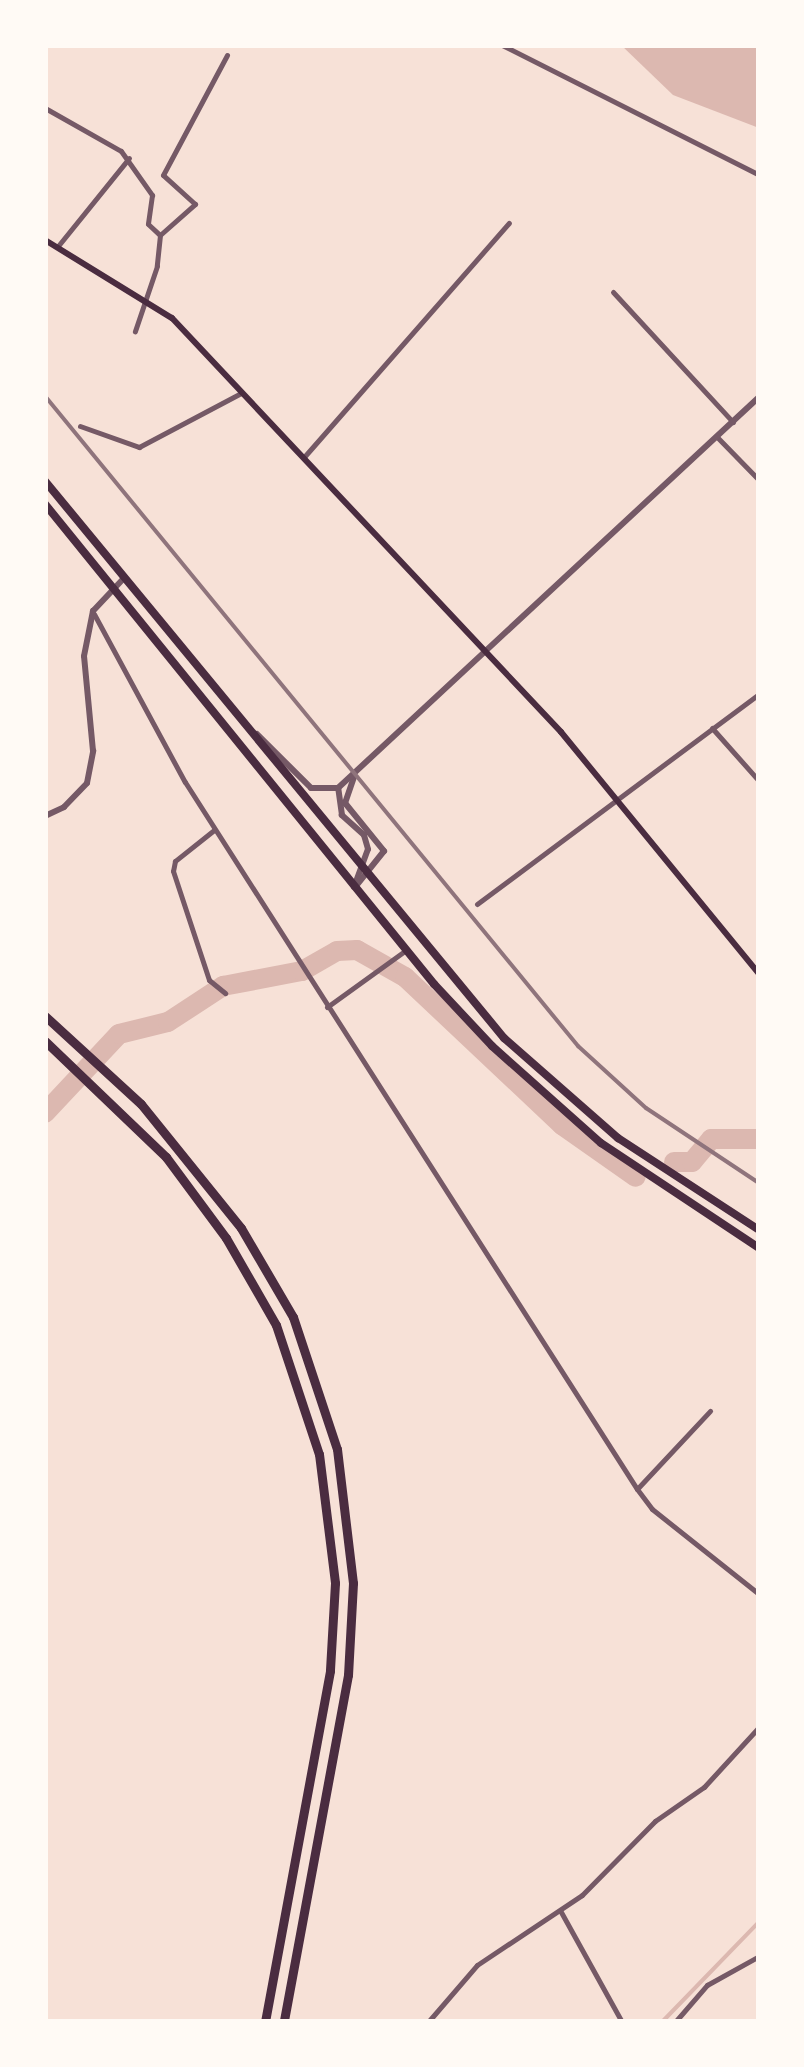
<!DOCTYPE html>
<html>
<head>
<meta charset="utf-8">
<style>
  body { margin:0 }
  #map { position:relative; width:804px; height:2067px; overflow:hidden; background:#f7e1d7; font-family:"Libre Baskerville",serif }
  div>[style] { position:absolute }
  .water>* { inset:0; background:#dcb8b0 }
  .stream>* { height:4px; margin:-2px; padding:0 2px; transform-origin:2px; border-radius:2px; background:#dcb8b0 }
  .river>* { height:20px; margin:-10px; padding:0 10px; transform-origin:10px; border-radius:10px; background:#dcb8b0 }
  .minor>* { height:5px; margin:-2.5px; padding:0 2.5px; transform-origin:2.5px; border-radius:2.5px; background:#755966 }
  .tertiary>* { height:6px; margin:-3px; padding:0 3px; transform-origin:3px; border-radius:3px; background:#755966 }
  .secondary>* { height:6px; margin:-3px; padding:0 3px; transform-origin:3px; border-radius:3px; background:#4a2c40 }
  .trunk>* { height:8px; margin:-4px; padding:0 4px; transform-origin:4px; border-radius:4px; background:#4a2c40 }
  .motorway>* { height:9px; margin:-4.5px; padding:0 4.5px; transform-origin:4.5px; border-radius:4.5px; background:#4a2c40 }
  .rail>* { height:4px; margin:-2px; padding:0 2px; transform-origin:2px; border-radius:2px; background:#8f747c }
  span { translate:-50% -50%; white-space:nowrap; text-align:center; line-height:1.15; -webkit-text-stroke:10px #fffaf5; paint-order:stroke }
  .frame { position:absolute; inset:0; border:48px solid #fffaf5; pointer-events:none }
</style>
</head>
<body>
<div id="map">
  <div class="water">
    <i style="clip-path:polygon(621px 45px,758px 45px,759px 128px,673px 95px)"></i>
  </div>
  <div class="stream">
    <i style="left:662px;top:2022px;width:139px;rotate:-45.9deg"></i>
  </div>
  <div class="river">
    <i style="left:45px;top:1113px;width:108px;rotate:-46.9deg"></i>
    <i style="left:119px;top:1034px;width:50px;rotate:-13.8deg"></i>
    <i style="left:168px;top:1022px;width:66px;rotate:-33.2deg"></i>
    <i style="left:223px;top:986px;width:80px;rotate:-10.8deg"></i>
    <i style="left:302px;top:971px;width:40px;rotate:-29.7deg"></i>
    <i style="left:337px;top:951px;width:20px;rotate:-3deg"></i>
    <i style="left:357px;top:950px;width:55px;rotate:29.4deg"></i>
    <i style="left:405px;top:977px;width:216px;rotate:43.3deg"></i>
    <i style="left:562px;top:1125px;width:90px;rotate:35.1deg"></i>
    <i style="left:674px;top:1162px;width:18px"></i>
    <i style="left:692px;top:1162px;width:30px;rotate:-50deg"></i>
    <i style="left:711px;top:1139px;width:48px"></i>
  </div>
  <div class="minor">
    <i style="left:502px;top:45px;width:288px;rotate:26.8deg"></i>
    <i style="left:45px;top:108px;width:87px;rotate:29.5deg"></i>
    <i style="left:121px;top:151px;width:54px;rotate:54.8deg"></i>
    <i style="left:152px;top:195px;width:29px;rotate:98deg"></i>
    <i style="left:148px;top:224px;width:16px;rotate:43deg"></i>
    <i style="left:160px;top:235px;width:31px;rotate:96deg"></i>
    <i style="left:157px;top:266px;width:69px;rotate:108.7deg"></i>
    <i style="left:160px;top:235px;width:47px;rotate:-41.5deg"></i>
    <i style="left:195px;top:204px;width:43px;rotate:-137.8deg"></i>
    <i style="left:163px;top:175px;width:136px;rotate:-61.9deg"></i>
    <i style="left:58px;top:246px;width:113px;rotate:-51.1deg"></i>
    <i style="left:613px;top:292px;width:177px;rotate:47.3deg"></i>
    <i style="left:80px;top:426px;width:63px;rotate:19.6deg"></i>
    <i style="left:139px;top:447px;width:115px;rotate:-27.9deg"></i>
    <i style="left:718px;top:438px;width:59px;rotate:45.7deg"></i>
    <i style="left:304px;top:457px;width:311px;rotate:-48.8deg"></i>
    <i style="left:94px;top:614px;width:191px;rotate:61.6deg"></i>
    <i style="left:185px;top:782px;width:839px;rotate:57.41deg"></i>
    <i style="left:637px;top:1489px;width:25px;rotate:53deg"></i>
    <i style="left:652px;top:1509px;width:137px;rotate:38.5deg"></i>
    <i style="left:712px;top:728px;width:71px;rotate:48.4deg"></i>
    <i style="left:214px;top:830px;width:50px;rotate:141.5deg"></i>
    <i style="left:175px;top:861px;width:10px;rotate:101deg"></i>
    <i style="left:173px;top:871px;width:115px;rotate:71.7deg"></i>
    <i style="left:209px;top:980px;width:21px;rotate:39deg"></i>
    <i style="left:477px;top:904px;width:352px;rotate:-36.7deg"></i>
    <i style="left:327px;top:1007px;width:97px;rotate:-35.8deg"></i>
    <i style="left:637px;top:1489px;width:107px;rotate:-46.9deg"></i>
    <i style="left:561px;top:1912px;width:126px;rotate:61deg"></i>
    <i style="left:428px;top:2022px;width:75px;rotate:-49.3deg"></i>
    <i style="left:477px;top:1965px;width:126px;rotate:-33.7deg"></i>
    <i style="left:582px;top:1895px;width:104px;rotate:-45.4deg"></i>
    <i style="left:655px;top:1821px;width:60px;rotate:-34.8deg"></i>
    <i style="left:704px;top:1787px;width:81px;rotate:-47.5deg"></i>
    <i style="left:675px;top:2022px;width:49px;rotate:-49.1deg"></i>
    <i style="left:707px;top:1985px;width:60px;rotate:-29.1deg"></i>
  </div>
  <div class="tertiary">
    <i style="left:257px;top:734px;width:76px;rotate:45deg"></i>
    <i style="left:311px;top:788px;width:27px"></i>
    <i style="left:354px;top:777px;width:28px;rotate:109deg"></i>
    <i style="left:345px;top:803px;width:62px;rotate:50.9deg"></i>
    <i style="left:384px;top:851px;width:45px;rotate:128.7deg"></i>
    <i style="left:45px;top:816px;width:21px;rotate:-25deg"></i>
    <i style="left:64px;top:807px;width:33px;rotate:-46deg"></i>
    <i style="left:87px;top:783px;width:33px;rotate:-79deg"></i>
    <i style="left:93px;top:751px;width:95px;rotate:-95.4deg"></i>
    <i style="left:84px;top:656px;width:46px;rotate:-78.7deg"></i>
    <i style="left:93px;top:611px;width:45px;rotate:-46.8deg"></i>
    <i style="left:354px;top:887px;width:40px;rotate:-69.8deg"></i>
    <i style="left:368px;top:849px;width:15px;rotate:-106deg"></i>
    <i style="left:364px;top:835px;width:30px;rotate:-138deg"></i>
    <i style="left:342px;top:815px;width:27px;rotate:-98deg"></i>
    <i style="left:338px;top:788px;width:575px;rotate:-42.88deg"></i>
  </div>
  <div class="secondary">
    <i style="left:45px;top:240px;width:149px;rotate:31.6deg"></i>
    <i style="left:172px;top:318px;width:568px;rotate:46.78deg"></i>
    <i style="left:561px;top:732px;width:313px;rotate:50.7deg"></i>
  </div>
  <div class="trunk">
    <i style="left:45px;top:481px;width:722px;rotate:50.51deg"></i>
    <i style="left:504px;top:1038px;width:152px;rotate:41.3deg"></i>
    <i style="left:618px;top:1138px;width:168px;rotate:33.1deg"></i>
    <i style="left:45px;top:504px;width:618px;rotate:50.98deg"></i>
    <i style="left:434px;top:984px;width:85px;rotate:46.9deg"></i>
    <i style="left:492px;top:1046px;width:146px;rotate:41.7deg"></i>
    <i style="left:601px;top:1143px;width:190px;rotate:33.6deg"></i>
  </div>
  <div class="motorway">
    <i style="left:45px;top:1016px;width:130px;rotate:42.5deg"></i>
    <i style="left:141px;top:1104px;width:159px;rotate:51.1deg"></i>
    <i style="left:241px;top:1228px;width:103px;rotate:59.7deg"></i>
    <i style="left:293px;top:1317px;width:139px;rotate:71.6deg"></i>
    <i style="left:337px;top:1449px;width:135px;rotate:83.2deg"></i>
    <i style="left:353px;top:1583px;width:92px;rotate:93.1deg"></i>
    <i style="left:348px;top:1675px;width:353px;rotate:100.5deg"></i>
    <i style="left:45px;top:1041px;width:168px;rotate:43.8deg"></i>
    <i style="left:166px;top:1157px;width:101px;rotate:53.5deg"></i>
    <i style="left:226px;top:1238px;width:100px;rotate:60.1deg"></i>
    <i style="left:276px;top:1325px;width:136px;rotate:71.6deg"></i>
    <i style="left:319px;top:1454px;width:130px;rotate:82.9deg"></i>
    <i style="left:335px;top:1583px;width:88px;rotate:93.3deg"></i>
    <i style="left:330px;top:1671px;width:357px;rotate:100.5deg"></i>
  </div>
  <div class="rail">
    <i style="left:45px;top:396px;width:841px;rotate:50.65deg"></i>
    <i style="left:578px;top:1046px;width:92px;rotate:42.4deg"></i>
    <i style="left:646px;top:1108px;width:136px;rotate:33.6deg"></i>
  </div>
  <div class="frame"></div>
</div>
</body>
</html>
